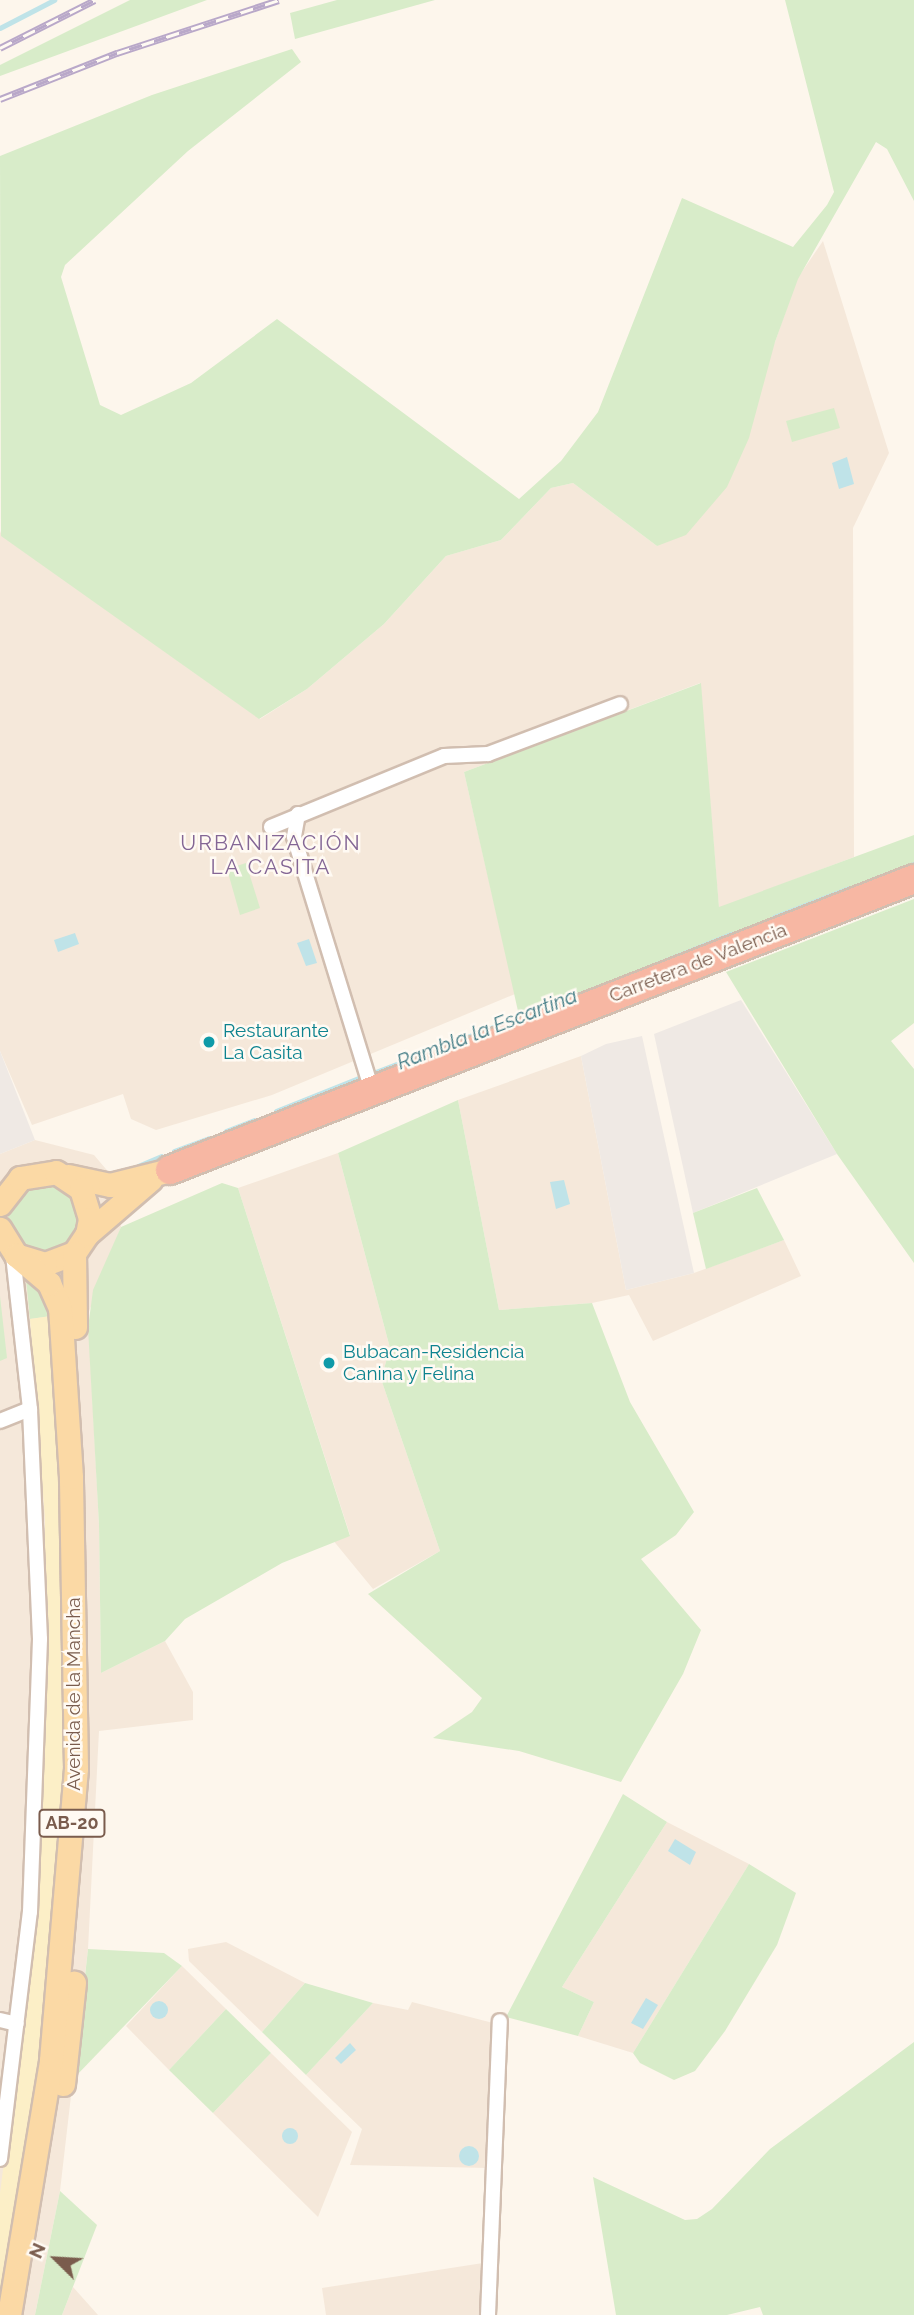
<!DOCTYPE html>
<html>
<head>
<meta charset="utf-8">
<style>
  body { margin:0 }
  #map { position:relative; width:914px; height:2315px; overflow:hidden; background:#fdf6ec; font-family:Raleway,sans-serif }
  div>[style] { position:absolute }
  .residential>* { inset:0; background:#f5e8da }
  .industrial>* { inset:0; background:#efe9e4 }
  .green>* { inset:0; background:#d8ecc9 }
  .round { border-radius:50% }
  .sand>* { inset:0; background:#fcefc7 }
  .water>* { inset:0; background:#bfe3e8 }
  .stream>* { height:4.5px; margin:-2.25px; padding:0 2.25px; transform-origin:2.25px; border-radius:2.25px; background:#bfe3e8 }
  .roads { filter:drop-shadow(2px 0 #d1beb0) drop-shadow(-2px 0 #d1beb0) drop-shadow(0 2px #d1beb0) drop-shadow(0 -2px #d1beb0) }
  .street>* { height:14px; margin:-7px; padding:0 7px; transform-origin:7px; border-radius:7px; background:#fff }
  .primary>* { height:23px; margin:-11.5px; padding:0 11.5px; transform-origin:11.5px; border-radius:11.5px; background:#fbd9a5 }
  .highway>* { height:28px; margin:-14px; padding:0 14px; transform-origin:14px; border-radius:14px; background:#f7b7a3 }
  .rail>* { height:7px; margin-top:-3.5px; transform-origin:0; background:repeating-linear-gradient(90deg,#fffaf3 0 13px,#b9a8c9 0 26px); box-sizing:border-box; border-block:2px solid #b9a8c9 }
  .dots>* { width:19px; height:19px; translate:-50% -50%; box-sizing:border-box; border:4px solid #fffaf3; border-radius:50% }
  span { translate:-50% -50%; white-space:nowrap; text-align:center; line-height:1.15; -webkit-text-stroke:5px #fffaf3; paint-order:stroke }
  .shield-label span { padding:2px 5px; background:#fffaf3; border:2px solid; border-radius:5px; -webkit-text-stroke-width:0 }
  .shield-label { font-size:18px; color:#7a5c4d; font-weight:700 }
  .street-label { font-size:19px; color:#7a5c4d }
  .culture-label { font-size:19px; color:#0d838f }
  .left { translate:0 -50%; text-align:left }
  .neighbourhood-label { font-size:21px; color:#846695; letter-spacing:2px }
  .water-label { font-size:21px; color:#437c86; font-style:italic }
  .north { position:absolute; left:21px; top:2224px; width:70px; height:70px; -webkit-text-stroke:5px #fffaf3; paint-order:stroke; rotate:294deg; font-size:19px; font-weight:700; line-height:28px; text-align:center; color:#7a5c4d }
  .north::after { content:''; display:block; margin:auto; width:24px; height:32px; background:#7a5c4d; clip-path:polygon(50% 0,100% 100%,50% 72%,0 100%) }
</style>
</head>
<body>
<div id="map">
  <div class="residential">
    <i style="clip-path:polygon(823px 241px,889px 453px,853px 528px,854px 857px,719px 908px,700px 683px,464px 772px,515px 994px,272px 1095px,156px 1130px,131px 1119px,123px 1094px,32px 1125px,0 1051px,0 531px,2px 536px,260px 719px,307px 689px,384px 624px,446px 556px,501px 540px,551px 488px,573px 483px,657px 546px,775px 342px,797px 279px)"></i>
    <i style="clip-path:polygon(581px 1056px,626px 1290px,694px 1273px,784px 1240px,801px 1276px,653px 1341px,629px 1295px,592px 1303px,499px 1310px,458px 1100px)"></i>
    <i style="clip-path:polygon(35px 1140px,94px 1155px,111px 1175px,119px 1211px,121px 1227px,88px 1314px,99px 1525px,101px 1673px,165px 1641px,193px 1692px,193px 1720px,99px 1731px,88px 1949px,60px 2191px,35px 2315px,0 2315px,0 1154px)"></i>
    <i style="clip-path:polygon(338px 1153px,390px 1348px,381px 1379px,440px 1551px,373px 1589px,332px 1539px,350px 1535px,238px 1188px)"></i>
    <i style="clip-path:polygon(667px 1822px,749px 1864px,633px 2053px,578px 2036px,594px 2002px,562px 1987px)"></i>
    <i style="clip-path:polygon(226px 1942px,305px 1983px,262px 2032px,189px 1961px,188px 1949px)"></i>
    <i style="clip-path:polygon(182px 1966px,226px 2009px,169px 2070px,126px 2026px)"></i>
    <i style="clip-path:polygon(412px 2002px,493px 2023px,488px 2168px,350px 2165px,362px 2129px,306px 2075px,373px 2003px,408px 2010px)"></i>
    <i style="clip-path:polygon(271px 2053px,352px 2132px,318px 2217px,213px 2113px)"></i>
    <i style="clip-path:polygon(483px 2263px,480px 2315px,326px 2315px,322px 2288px)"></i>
    <i style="clip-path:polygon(73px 2287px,98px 2315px,62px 2315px)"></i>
  </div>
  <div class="industrial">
    <i style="clip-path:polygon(741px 1000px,837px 1154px,693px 1213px,654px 1034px)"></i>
    <i style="clip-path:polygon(642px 1036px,694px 1273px,626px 1290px,581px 1056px,606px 1044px)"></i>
    <i style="clip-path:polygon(0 1051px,35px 1140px,0 1154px)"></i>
  </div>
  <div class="green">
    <i style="clip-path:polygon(130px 0,207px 0,0 76px,0 65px)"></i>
    <i style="clip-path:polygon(337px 0,435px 0,295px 39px,290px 13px)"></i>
    <i style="clip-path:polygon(785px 0,914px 0,914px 201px,887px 149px,876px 142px,798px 279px,775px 342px,749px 438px,727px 487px,686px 535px,657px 546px,573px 483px,551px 488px,501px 540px,446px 556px,384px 624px,307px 689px,259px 719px,1px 536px,0 156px,152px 95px,292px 49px,301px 62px,188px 151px,65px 265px,61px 277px,100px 405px,121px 415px,191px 383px,277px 319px,519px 499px,561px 461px,598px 412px,682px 198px,793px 247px,827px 205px,834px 192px)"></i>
    <i style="clip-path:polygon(834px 408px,840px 428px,792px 442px,786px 421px)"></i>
    <i style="clip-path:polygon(701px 683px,719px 907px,914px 835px,914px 867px,520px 1020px,464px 772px)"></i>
    <i style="clip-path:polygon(246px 863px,260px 908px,240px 915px,227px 869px)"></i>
    <i style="clip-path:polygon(914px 899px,914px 1023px,891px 1041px,914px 1069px,914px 1263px,837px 1154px,726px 972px)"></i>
    <i style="clip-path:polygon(458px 1100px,499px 1310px,592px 1303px,630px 1402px,694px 1512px,676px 1535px,641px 1559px,701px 1630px,683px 1674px,621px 1782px,519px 1751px,433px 1738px,472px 1712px,482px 1698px,368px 1594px,440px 1551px,381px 1379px,390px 1348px,338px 1153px)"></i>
    <i class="round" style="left:8px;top:1182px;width:70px;height:70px"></i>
    <i style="clip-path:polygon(222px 1183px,238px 1188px,350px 1536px,282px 1563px,185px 1619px,165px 1641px,101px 1673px,99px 1525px,88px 1328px,93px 1290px,121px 1227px)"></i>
    <i style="clip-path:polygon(757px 1188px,784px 1240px,706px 1269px,693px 1213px)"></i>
    <i style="clip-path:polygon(26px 1279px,41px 1289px,51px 1316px,30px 1319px)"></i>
    <i style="clip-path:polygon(0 1296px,7px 1358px,0 1361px)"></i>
    <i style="clip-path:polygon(623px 1794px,667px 1822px,562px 1987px,594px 2002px,578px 2036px,506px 2017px)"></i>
    <i style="clip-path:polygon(749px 1864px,796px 1893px,777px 1945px,725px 2031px,695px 2071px,674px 2080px,640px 2063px,633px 2053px)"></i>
    <i style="clip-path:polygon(88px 1949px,164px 1953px,182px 1966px,74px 2078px)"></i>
    <i style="clip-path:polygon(305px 1983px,373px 2003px,306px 2075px,262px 2032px)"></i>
    <i style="clip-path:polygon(226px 2009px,271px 2053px,213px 2113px,169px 2070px)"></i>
    <i style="clip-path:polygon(914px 2042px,914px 2315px,763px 2315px,760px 2307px,727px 2315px,616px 2315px,593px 2177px,685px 2220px,697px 2219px,712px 2209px,770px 2149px)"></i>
    <i style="clip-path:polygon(60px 2191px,97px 2225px,62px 2315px,35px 2315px)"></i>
  </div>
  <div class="sand">
    <i style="clip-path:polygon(51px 1316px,68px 1619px,64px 1803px,49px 2002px,0 2315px,0 2193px,33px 1936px,45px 1709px,45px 1519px,30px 1319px)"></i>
  </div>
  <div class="water">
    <i style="clip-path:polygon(847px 457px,854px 484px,839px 489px,832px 463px)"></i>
    <i style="clip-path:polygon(75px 933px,79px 944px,58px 952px,54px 940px)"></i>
    <i style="clip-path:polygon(309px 939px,317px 963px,306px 966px,297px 943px)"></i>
    <i style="clip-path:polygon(564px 1180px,570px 1204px,556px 1209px,550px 1182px)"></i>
    <i style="clip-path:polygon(675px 1839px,696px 1852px,690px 1865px,668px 1851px)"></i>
    <i style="clip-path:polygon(646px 1998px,658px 2005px,643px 2029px,631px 2023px)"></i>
    <i class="round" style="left:150px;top:2001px;width:18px;height:18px"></i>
    <i style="clip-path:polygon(350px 2043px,356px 2050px,341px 2064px,335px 2058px)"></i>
    <i class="round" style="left:282px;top:2128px;width:16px;height:16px"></i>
    <i class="round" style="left:459px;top:2146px;width:20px;height:20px"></i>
  </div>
  <div class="stream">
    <i style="left:0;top:28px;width:61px;rotate:-27.4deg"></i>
    <i style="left:871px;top:880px;width:46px;rotate:-20.4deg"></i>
    <i style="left:774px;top:917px;width:80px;rotate:-21.1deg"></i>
    <i style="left:617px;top:980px;width:123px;rotate:-22deg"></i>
    <i style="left:373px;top:1073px;width:244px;rotate:-20.9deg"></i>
    <i style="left:276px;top:1111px;width:89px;rotate:-21.7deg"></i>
    <i style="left:226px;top:1131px;width:30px;rotate:-21deg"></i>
    <i style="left:174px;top:1151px;width:37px;rotate:-20deg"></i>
    <i style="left:138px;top:1166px;width:25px;rotate:-23deg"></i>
  </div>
  <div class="roads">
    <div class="street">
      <i style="left:298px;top:814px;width:23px;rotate:100deg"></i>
      <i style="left:294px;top:837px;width:263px;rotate:72.9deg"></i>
      <i style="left:271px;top:827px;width:187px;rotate:-22.3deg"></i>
      <i style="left:444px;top:756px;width:44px;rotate:-2.6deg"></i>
      <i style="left:488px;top:754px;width:141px;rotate:-20.7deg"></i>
      <i style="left:0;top:1421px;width:32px;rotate:-22deg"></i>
      <i style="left:0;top:2020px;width:17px;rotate:13deg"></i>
      <i style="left:0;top:2159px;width:249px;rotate:-83.1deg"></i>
      <i style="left:30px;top:1912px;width:273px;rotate:-87.9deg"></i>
      <i style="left:40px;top:1639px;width:230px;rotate:-92.5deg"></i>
      <i style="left:30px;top:1409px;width:156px;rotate:-96.3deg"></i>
      <i style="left:488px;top:2315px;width:294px;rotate:-87.7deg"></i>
    </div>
    <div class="primary">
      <i style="left:68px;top:1176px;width:43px;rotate:12.1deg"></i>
      <i style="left:110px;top:1185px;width:62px;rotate:-14deg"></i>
      <i style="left:0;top:1204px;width:33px;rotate:-52deg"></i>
      <i style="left:20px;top:1178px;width:36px;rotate:-9deg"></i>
      <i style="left:56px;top:1172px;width:30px;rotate:34deg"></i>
      <i style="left:81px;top:1189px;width:31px;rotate:73deg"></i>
      <i style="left:90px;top:1219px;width:15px;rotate:101deg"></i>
      <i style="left:87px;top:1234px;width:23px;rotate:124deg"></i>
      <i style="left:74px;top:1253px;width:31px;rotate:159deg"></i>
      <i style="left:45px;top:1264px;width:30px;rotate:-163deg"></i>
      <i style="left:16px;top:1255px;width:31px;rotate:-122deg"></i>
      <i style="left:87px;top:1234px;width:84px;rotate:-40.7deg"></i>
      <i style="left:74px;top:1253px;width:74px;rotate:89.2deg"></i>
      <i style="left:63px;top:2084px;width:102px;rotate:-83.8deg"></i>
      <i style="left:9px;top:2315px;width:258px;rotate:-80.6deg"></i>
      <i style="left:51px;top:2060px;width:293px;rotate:-85.1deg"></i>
      <i style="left:76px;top:1768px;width:291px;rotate:-91deg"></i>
      <i style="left:71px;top:1477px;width:169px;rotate:-93.7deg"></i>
      <i style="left:60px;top:1308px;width:27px;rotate:-114deg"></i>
      <i style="left:49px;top:1283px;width:43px;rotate:-139.7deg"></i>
    </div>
    <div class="highway">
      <i style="left:170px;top:1170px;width:799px;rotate:-21.36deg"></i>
    </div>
  </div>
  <div class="rail">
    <i style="left:0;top:48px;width:106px;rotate:-26.8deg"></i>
    <i style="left:0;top:99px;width:126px;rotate:-21.5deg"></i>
    <i style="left:117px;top:53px;width:170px;rotate:-18.1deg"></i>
  </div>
  <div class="dots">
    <i style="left:209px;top:1042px;background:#0f9aa8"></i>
    <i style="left:329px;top:1363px;background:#0f9aa8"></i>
  </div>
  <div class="shield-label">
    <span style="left:72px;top:1823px">AB-20</span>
  </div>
  <div class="street-label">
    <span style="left:698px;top:963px;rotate:-21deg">Carretera de Valencia</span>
    <span style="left:74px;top:1694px;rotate:-90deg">Avenida de la Mancha</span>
  </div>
  <div class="culture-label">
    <span class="left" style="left:223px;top:1042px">Restaurante<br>La Casita</span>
    <span class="left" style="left:343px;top:1363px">Bubacan-Residencia<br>Canina y Felina</span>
  </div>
  <div class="neighbourhood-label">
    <span style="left:271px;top:855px">URBANIZACIÓN<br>LA CASITA</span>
  </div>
  <div class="water-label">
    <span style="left:487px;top:1029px;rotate:-21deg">Rambla la Escartina</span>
  </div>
  <div class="north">N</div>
</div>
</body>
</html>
